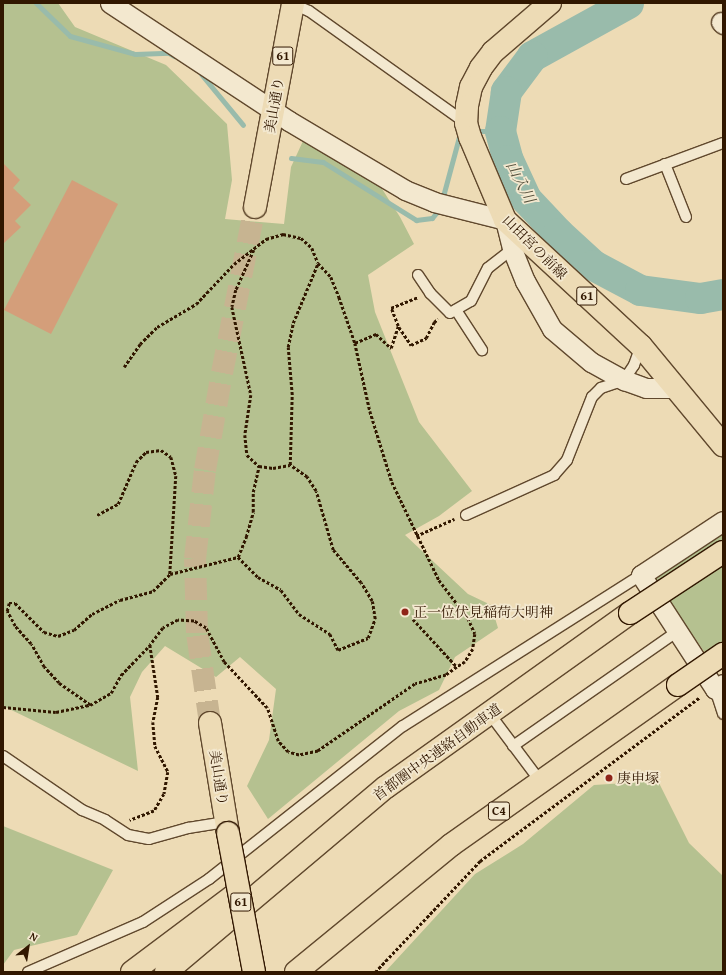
<!DOCTYPE html>
<html>
<head>
<meta charset="utf-8">
<style>
  body { margin:0 }
  #map { position:relative; width:726px; height:975px; overflow:hidden; background:#eddbb5; font-family:"Gentium Book Plus","Noto Serif JP",serif }
  div>[style] { position:absolute }
  .green>* { inset:0; background:#b5c190 }
  .stream>* { height:5px; margin:-2.5px; padding:0 2.5px; transform-origin:2.5px; border-radius:2.5px; background:#99bbab }
  .river>* { height:31px; margin:-15.5px; padding:0 15.5px; transform-origin:15.5px; border-radius:15.5px; background:#99bbab }
  .building>* { inset:0; background:#d49e7a }
  .primary-tunnel>* { height:22px; margin-top:-11px; transform-origin:0; background:repeating-linear-gradient(90deg,#c7b491 0 22px,transparent 0 33px) }
  .path>* { height:2.5px; margin-top:-1.25px; transform-origin:0; background:repeating-linear-gradient(90deg,#311700 0 3px,transparent 0 5px) }
  .roads { filter:drop-shadow(1px 0 #60482d) drop-shadow(-1px 0 #60482d) drop-shadow(0 1px #60482d) drop-shadow(0 -1px #60482d) }
  .lane>* { height:10px; margin:-5px; padding:0 5px; transform-origin:5px; border-radius:5px; background:#f3e8cf }
  .street>* { height:19px; margin:-9.5px; padding:0 9.5px; transform-origin:9.5px; border-radius:9.5px; background:#f3e8cf }
  .primary>* { height:22px; margin:-11px; padding:0 11px; transform-origin:11px; border-radius:11px; background:#eddbb5 }
  .highway>* { height:22px; margin:-11px; padding:0 11px; transform-origin:11px; border-radius:11px; background:#eddbb5 }
  .bridges { filter:drop-shadow(1px 0 #311700) drop-shadow(-1px 0 #311700) drop-shadow(0 1px #311700) drop-shadow(0 -1px #311700) }
  .primary-bridge>* { height:22px; margin:-11px; padding:0 11px; transform-origin:11px; border-radius:11px; background:#eddbb5 }
  .highway-bridge>* { height:22px; margin:-11px; padding:0 11px; transform-origin:11px; border-radius:11px; background:#eddbb5 }
  .dots>* { width:11px; height:11px; translate:-50% -50%; box-sizing:border-box; border:2px solid #f3e8cf; border-radius:50% }
  span { translate:-50% -50%; white-space:nowrap; text-align:center; line-height:1.15; -webkit-text-stroke:3.5px #f3e8cf; paint-order:stroke }
  .shield-label span { padding:1px 3px; background:#f3e8cf; border:1px solid; border-radius:3px; -webkit-text-stroke-width:0 }
  .shield-label { font-size:13px; color:#311700; font-weight:700 }
  .street-label { font-size:14px; color:#311700 }
  .poi-label { font-size:14px; color:#311700 }
  .left { translate:0 -50%; text-align:left }
  .water-label { font-size:15px; color:#55503c; font-style:italic }
  .frame { position:absolute; inset:0; border:4px solid #311700; pointer-events:none }
  .north { position:absolute; left:8px; top:927px; width:40px; height:40px; -webkit-text-stroke:3px #f3e8cf; paint-order:stroke; rotate:30deg; font-size:11px; font-weight:700; line-height:16px; text-align:center; color:#311700 }
  .north::after { content:''; display:block; margin:auto; width:14px; height:18px; background:#311700; clip-path:polygon(50% 0,100% 100%,50% 72%,0 100%) }
</style>
</head>
<body>
<div id="map">
  <div class="green">
    <i style="clip-path:polygon(3px 3px,58px 3px,75px 27px,166px 65px,227px 124px,232px 180px,225px 219px,284px 224px,291px 167px,303px 141px,377px 181px,400px 217px,414px 244px,368px 275px,375px 312px,419px 422px,472px 491px,439px 516px,405px 535px,468px 594px,491px 605px,498px 628px,455px 657px,439px 690px,399px 711px,268px 819px,247px 786px,269px 740px,276px 689px,240px 657px,216px 677px,165px 646px,142px 672px,130px 697px,138px 771px,3px 706px)"></i>
    <i style="clip-path:polygon(723px 527px,723px 647px,708px 657px,651px 576px)"></i>
    <i style="clip-path:polygon(658px 781px,689px 843px,723px 876px,723px 972px,385px 972px,475px 874px,523px 844px,594px 785px)"></i>
    <i style="clip-path:polygon(3px 826px,113px 870px,77px 935px,14px 950px,3px 965px)"></i>
  </div>
  <div class="stream">
    <i style="left:36px;top:3px;width:47px;rotate:44.1deg"></i>
    <i style="left:70px;top:36px;width:67px;rotate:15.5deg"></i>
    <i style="left:135px;top:54px;width:34px;rotate:-2deg"></i>
    <i style="left:169px;top:53px;width:6px;rotate:31deg"></i>
    <i style="left:201px;top:74px;width:66px;rotate:50.5deg"></i>
    <i style="left:474px;top:131px;width:26px"></i>
    <i style="left:291px;top:158px;width:32px;rotate:7deg"></i>
    <i style="left:323px;top:162px;width:110px;rotate:31.9deg"></i>
    <i style="left:416px;top:220px;width:16px;rotate:-7deg"></i>
    <i style="left:432px;top:218px;width:13px;rotate:-51deg"></i>
    <i style="left:442px;top:200px;width:65px;rotate:-74.9deg"></i>
    <i style="left:459px;top:137px;width:4px;rotate:-27deg"></i>
  </div>
  <div class="river">
    <i style="left:628px;top:3px;width:110px;rotate:151.1deg"></i>
    <i style="left:532px;top:56px;width:44px;rotate:126.6deg"></i>
    <i style="left:506px;top:91px;width:40px;rotate:98.5deg"></i>
    <i style="left:500px;top:131px;width:30px;rotate:75deg"></i>
    <i style="left:508px;top:160px;width:43px;rotate:65.2deg"></i>
    <i style="left:526px;top:199px;width:47px;rotate:46.7deg"></i>
    <i style="left:558px;top:233px;width:47px;rotate:42.4deg"></i>
    <i style="left:593px;top:265px;width:53px;rotate:28deg"></i>
    <i style="left:640px;top:290px;width:61px;rotate:7.6deg"></i>
    <i style="left:700px;top:298px;width:23px;rotate:-10deg"></i>
  </div>
  <div class="building">
    <i style="clip-path:polygon(3px 163px,20px 180px,13px 188px,31px 205px,15px 221px,21px 227px,3px 244px)"></i>
    <i style="clip-path:polygon(72px 180px,118px 204px,51px 334px,4px 310px)"></i>
  </div>
  <div class="primary-tunnel">
    <i style="left:210px;top:723px;width:91px;rotate:-98.2deg"></i>
    <i style="left:197px;top:633px;width:74px;rotate:-91.5deg"></i>
    <i style="left:195px;top:559px;width:90px;rotate:-83.6deg"></i>
    <i style="left:205px;top:470px;width:98px;rotate:-80.1deg"></i>
    <i style="left:222px;top:373px;width:169px;rotate:-78.8deg"></i>
  </div>
  <div class="path">
    <i style="left:254px;top:250px;width:44px;rotate:114.2deg"></i>
    <i style="left:236px;top:290px;width:17px;rotate:103deg"></i>
    <i style="left:232px;top:307px;width:90px;rotate:77.8deg"></i>
    <i style="left:251px;top:395px;width:40px;rotate:98.5deg"></i>
    <i style="left:245px;top:435px;width:20px;rotate:84deg"></i>
    <i style="left:247px;top:455px;width:16px;rotate:43deg"></i>
    <i style="left:259px;top:466px;width:14px;rotate:8deg"></i>
    <i style="left:273px;top:468px;width:17px;rotate:-10deg"></i>
    <i style="left:399px;top:327px;width:22px;rotate:56deg"></i>
    <i style="left:411px;top:345px;width:17px;rotate:-25deg"></i>
    <i style="left:426px;top:338px;width:18px;rotate:-63deg"></i>
    <i style="left:434px;top:322px;width:5px;rotate:-37deg"></i>
    <i style="left:355px;top:343px;width:23px;rotate:-23deg"></i>
    <i style="left:376px;top:334px;width:21px;rotate:43deg"></i>
    <i style="left:391px;top:348px;width:23px;rotate:-72deg"></i>
    <i style="left:398px;top:326px;width:19px;rotate:-111deg"></i>
    <i style="left:391px;top:308px;width:29px;rotate:-22deg"></i>
    <i style="left:124px;top:367px;width:28px;rotate:-55deg"></i>
    <i style="left:140px;top:344px;width:24px;rotate:-45deg"></i>
    <i style="left:157px;top:327px;width:45px;rotate:-30.5deg"></i>
    <i style="left:196px;top:304px;width:55px;rotate:-46.5deg"></i>
    <i style="left:234px;top:264px;width:41px;rotate:-38deg"></i>
    <i style="left:266px;top:239px;width:18px;rotate:-16deg"></i>
    <i style="left:283px;top:234px;width:18px;rotate:13deg"></i>
    <i style="left:301px;top:238px;width:15px;rotate:42deg"></i>
    <i style="left:312px;top:248px;width:16px;rotate:68deg"></i>
    <i style="left:318px;top:263px;width:19px;rotate:47deg"></i>
    <i style="left:331px;top:277px;width:22px;rotate:68deg"></i>
    <i style="left:339px;top:297px;width:49px;rotate:70.8deg"></i>
    <i style="left:355px;top:343px;width:70px;rotate:77.6deg"></i>
    <i style="left:370px;top:411px;width:74px;rotate:72.8deg"></i>
    <i style="left:392px;top:482px;width:109px;rotate:64.4deg"></i>
    <i style="left:439px;top:580px;width:48px;rotate:52.7deg"></i>
    <i style="left:468px;top:618px;width:17px;rotate:66deg"></i>
    <i style="left:475px;top:634px;width:15px;rotate:98deg"></i>
    <i style="left:473px;top:649px;width:15px;rotate:122deg"></i>
    <i style="left:465px;top:662px;width:9px;rotate:148deg"></i>
    <i style="left:457px;top:667px;width:14px;rotate:144deg"></i>
    <i style="left:446px;top:675px;width:32px;rotate:164deg"></i>
    <i style="left:415px;top:684px;width:118px;rotate:145.4deg"></i>
    <i style="left:318px;top:751px;width:19px;rotate:168deg"></i>
    <i style="left:299px;top:755px;width:11px;rotate:-165deg"></i>
    <i style="left:288px;top:752px;width:15px;rotate:-132deg"></i>
    <i style="left:278px;top:741px;width:35px;rotate:-108deg"></i>
    <i style="left:267px;top:708px;width:63px;rotate:-133.1deg"></i>
    <i style="left:224px;top:662px;width:38px;rotate:-118deg"></i>
    <i style="left:206px;top:628px;width:14px;rotate:-150deg"></i>
    <i style="left:194px;top:621px;width:16px;rotate:-176deg"></i>
    <i style="left:178px;top:620px;width:17px;rotate:152deg"></i>
    <i style="left:163px;top:628px;width:21px;rotate:127deg"></i>
    <i style="left:150px;top:645px;width:53px;rotate:81.3deg"></i>
    <i style="left:158px;top:697px;width:25px;rotate:101deg"></i>
    <i style="left:153px;top:722px;width:24px;rotate:85deg"></i>
    <i style="left:155px;top:746px;width:29px;rotate:63deg"></i>
    <i style="left:168px;top:772px;width:22px;rotate:100deg"></i>
    <i style="left:164px;top:794px;width:20px;rotate:120deg"></i>
    <i style="left:154px;top:811px;width:26px;rotate:159deg"></i>
    <i style="left:97px;top:515px;width:24px;rotate:-28deg"></i>
    <i style="left:118px;top:504px;width:46px;rotate:-66.8deg"></i>
    <i style="left:136px;top:462px;width:14px;rotate:-45deg"></i>
    <i style="left:146px;top:452px;width:15px;rotate:-8deg"></i>
    <i style="left:161px;top:450px;width:12px;rotate:35deg"></i>
    <i style="left:171px;top:457px;width:20px;rotate:75deg"></i>
    <i style="left:176px;top:476px;width:98px;rotate:93.5deg"></i>
    <i style="left:416px;top:536px;width:42px;rotate:-24.1deg"></i>
    <i style="left:238px;top:557px;width:22px;rotate:-68deg"></i>
    <i style="left:246px;top:537px;width:26px;rotate:-74deg"></i>
    <i style="left:253px;top:512px;width:20px;rotate:-90deg"></i>
    <i style="left:253px;top:492px;width:27px;rotate:-77deg"></i>
    <i style="left:413px;top:619px;width:65px;rotate:47.5deg"></i>
    <i style="left:90px;top:705px;width:38px;rotate:-145deg"></i>
    <i style="left:59px;top:683px;width:22px;rotate:-133deg"></i>
    <i style="left:44px;top:667px;width:26px;rotate:-119deg"></i>
    <i style="left:31px;top:644px;width:24px;rotate:-132deg"></i>
    <i style="left:15px;top:626px;width:17px;rotate:-118deg"></i>
    <i style="left:7px;top:611px;width:8px;rotate:-76deg"></i>
    <i style="left:9px;top:603px;width:6px"></i>
    <i style="left:15px;top:603px;width:41px;rotate:45deg"></i>
    <i style="left:44px;top:632px;width:15px;rotate:16deg"></i>
    <i style="left:58px;top:636px;width:17px;rotate:-21deg"></i>
    <i style="left:74px;top:630px;width:24px;rotate:-42deg"></i>
    <i style="left:92px;top:614px;width:31px;rotate:-27deg"></i>
    <i style="left:120px;top:600px;width:34px;rotate:-15deg"></i>
    <i style="left:153px;top:591px;width:24px;rotate:-45deg"></i>
    <i style="left:170px;top:574px;width:70px;rotate:-14deg"></i>
    <i style="left:238px;top:557px;width:28px;rotate:45deg"></i>
    <i style="left:258px;top:577px;width:26px;rotate:29deg"></i>
    <i style="left:281px;top:590px;width:30px;rotate:53deg"></i>
    <i style="left:299px;top:614px;width:37px;rotate:33deg"></i>
    <i style="left:330px;top:634px;width:18px;rotate:63deg"></i>
    <i style="left:338px;top:650px;width:32px;rotate:-22deg"></i>
    <i style="left:368px;top:638px;width:20px;rotate:-70deg"></i>
    <i style="left:375px;top:619px;width:18px;rotate:-99deg"></i>
    <i style="left:372px;top:601px;width:21px;rotate:-121deg"></i>
    <i style="left:361px;top:583px;width:43px;rotate:-130.3deg"></i>
    <i style="left:333px;top:550px;width:61px;rotate:-106.1deg"></i>
    <i style="left:316px;top:491px;width:17px;rotate:-123deg"></i>
    <i style="left:307px;top:477px;width:21px;rotate:-145deg"></i>
    <i style="left:290px;top:465px;width:70px;rotate:-88.4deg"></i>
    <i style="left:292px;top:395px;width:48px;rotate:-94.8deg"></i>
    <i style="left:288px;top:347px;width:25px;rotate:-78deg"></i>
    <i style="left:293px;top:323px;width:65px;rotate:-67.4deg"></i>
    <i style="left:3px;top:707px;width:53px;rotate:5.4deg"></i>
    <i style="left:56px;top:712px;width:35px;rotate:-12deg"></i>
    <i style="left:90px;top:705px;width:24px;rotate:-30deg"></i>
    <i style="left:111px;top:693px;width:21px;rotate:-61deg"></i>
    <i style="left:121px;top:675px;width:42px;rotate:-46deg"></i>
    <i style="left:375px;top:972px;width:153px;rotate:-46.6deg"></i>
    <i style="left:480px;top:861px;width:274px;rotate:-36.7deg"></i>
  </div>
  <div class="roads">
    <div class="lane">
      <i style="left:293px;top:4px;width:17px;rotate:24deg"></i>
      <i style="left:309px;top:11px;width:193px;rotate:35.5deg"></i>
      <i style="left:665px;top:164px;width:57px;rotate:68.4deg"></i>
      <i style="left:626px;top:179px;width:103px;rotate:-20.4deg"></i>
      <i style="left:418px;top:275px;width:22px;rotate:56deg"></i>
      <i style="left:430px;top:293px;width:28px;rotate:45deg"></i>
      <i style="left:450px;top:313px;width:24px;rotate:-30deg"></i>
      <i style="left:471px;top:301px;width:37px;rotate:-63deg"></i>
      <i style="left:488px;top:268px;width:31px;rotate:-38deg"></i>
      <i style="left:456px;top:310px;width:48px;rotate:57deg"></i>
      <i style="left:466px;top:515px;width:97px;rotate:-24.4deg"></i>
      <i style="left:554px;top:475px;width:20px;rotate:-49deg"></i>
      <i style="left:567px;top:460px;width:68px;rotate:-68.4deg"></i>
      <i style="left:592px;top:397px;width:13px;rotate:-45deg"></i>
      <i style="left:601px;top:388px;width:24px;rotate:-19deg"></i>
      <i style="left:624px;top:380px;width:18px;rotate:-56deg"></i>
      <i style="left:634px;top:365px;width:20px;rotate:-70deg"></i>
      <i style="left:715px;top:689px;width:26px;rotate:72deg"></i>
      <i style="left:489px;top:713px;width:85px;rotate:53.1deg"></i>
      <i style="left:513px;top:746px;width:203px;rotate:-34.9deg"></i>
      <i style="left:3px;top:756px;width:96px;rotate:34.4deg"></i>
      <i style="left:82px;top:810px;width:25px;rotate:23deg"></i>
      <i style="left:105px;top:820px;width:27px;rotate:33deg"></i>
      <i style="left:128px;top:835px;width:21px;rotate:11deg"></i>
      <i style="left:149px;top:839px;width:41px;rotate:-15.8deg"></i>
      <i style="left:188px;top:828px;width:38px;rotate:-9deg"></i>
      <i style="left:28px;top:972px;width:125px;rotate:-23.5deg"></i>
      <i style="left:143px;top:922px;width:79px;rotate:-33.1deg"></i>
      <i style="left:209px;top:879px;width:247px;rotate:-38.3deg"></i>
      <i style="left:403px;top:726px;width:282px;rotate:-32.4deg"></i>
    </div>
    <div class="street">
      <i style="left:110px;top:3px;width:214px;rotate:33.4deg"></i>
      <i style="left:289px;top:121px;width:135px;rotate:30.7deg"></i>
      <i style="left:405px;top:190px;width:31px;rotate:22deg"></i>
      <i style="left:434px;top:202px;width:73px;rotate:14.2deg"></i>
      <i style="left:505px;top:220px;width:30px;rotate:76deg"></i>
      <i style="left:512px;top:249px;width:35px;rotate:68deg"></i>
      <i style="left:525px;top:281px;width:55px;rotate:60.6deg"></i>
      <i style="left:552px;top:329px;width:51px;rotate:40.2deg"></i>
      <i style="left:591px;top:362px;width:38px;rotate:29deg"></i>
      <i style="left:624px;top:380px;width:23px;rotate:20deg"></i>
      <i style="left:646px;top:388px;width:31px"></i>
      <i style="left:721px;top:22px;width:3px;rotate:45deg"></i>
      <i style="left:723px;top:521px;width:98px;rotate:146.6deg"></i>
      <i style="left:641px;top:575px;width:136px;rotate:57deg"></i>
      <i style="left:715px;top:689px;width:9px;rotate:-32deg"></i>
    </div>
    <div class="primary">
      <i style="left:550px;top:3px;width:75px;rotate:139.3deg"></i>
      <i style="left:493px;top:52px;width:20px;rotate:127deg"></i>
      <i style="left:481px;top:68px;width:21px;rotate:118deg"></i>
      <i style="left:471px;top:87px;width:19px;rotate:102deg"></i>
      <i style="left:467px;top:106px;width:17px;rotate:93deg"></i>
      <i style="left:466px;top:123px;width:15px;rotate:74deg"></i>
      <i style="left:470px;top:137px;width:90px;rotate:67.1deg"></i>
      <i style="left:505px;top:220px;width:185px;rotate:42.8deg"></i>
      <i style="left:641px;top:346px;width:129px;rotate:50.4deg"></i>
      <i style="left:255px;top:207px;width:208px;rotate:-79.4deg"></i>
      <i style="left:210px;top:723px;width:111px;rotate:80.7deg"></i>
    </div>
    <div class="highway">
      <i style="left:132px;top:972px;width:125px;rotate:-36.9deg"></i>
      <i style="left:166px;top:972px;width:287px;rotate:-40.1deg"></i>
      <i style="left:386px;top:787px;width:300px;rotate:-35.5deg"></i>
      <i style="left:296px;top:972px;width:200px;rotate:-39.3deg"></i>
      <i style="left:451px;top:845px;width:278px;rotate:-35.2deg"></i>
    </div>
  </div>
  <div class="bridges">
    <div class="primary-bridge">
      <i style="left:228px;top:833px;width:141px;rotate:79.4deg"></i>
    </div>
    <div class="highway-bridge">
      <i style="left:630px;top:613px;width:111px;rotate:-33.3deg"></i>
      <i style="left:678px;top:685px;width:55px;rotate:-34.6deg"></i>
    </div>
  </div>
  <div class="dots">
    <i style="left:405px;top:612px;background:#8f2418"></i>
    <i style="left:609px;top:778px;background:#8f2418"></i>
  </div>
  <div class="shield-label">
    <span style="left:283px;top:56px">61</span>
    <span style="left:587px;top:296px">61</span>
    <span style="left:499px;top:811px">C4</span>
    <span style="left:241px;top:902px">61</span>
  </div>
  <div class="street-label">
    <span style="left:274px;top:105px;rotate:-80deg">美山通り</span>
    <span style="left:535px;top:247px;rotate:45deg">山田宮の前線</span>
    <span style="left:437px;top:752px;rotate:-36deg">首都圏中央連絡自動車道</span>
    <span style="left:219px;top:778px;rotate:81deg">美山通り</span>
  </div>
  <div class="poi-label">
    <span class="left" style="left:413px;top:612px">正一位伏見稲荷大明神</span>
    <span class="left" style="left:617px;top:778px">庚申塚</span>
  </div>
  <div class="water-label">
    <span style="left:521px;top:182px;rotate:63deg">山入川</span>
  </div>
  <div class="frame"></div>
  <div class="north">N</div>
</div>
</body>
</html>
